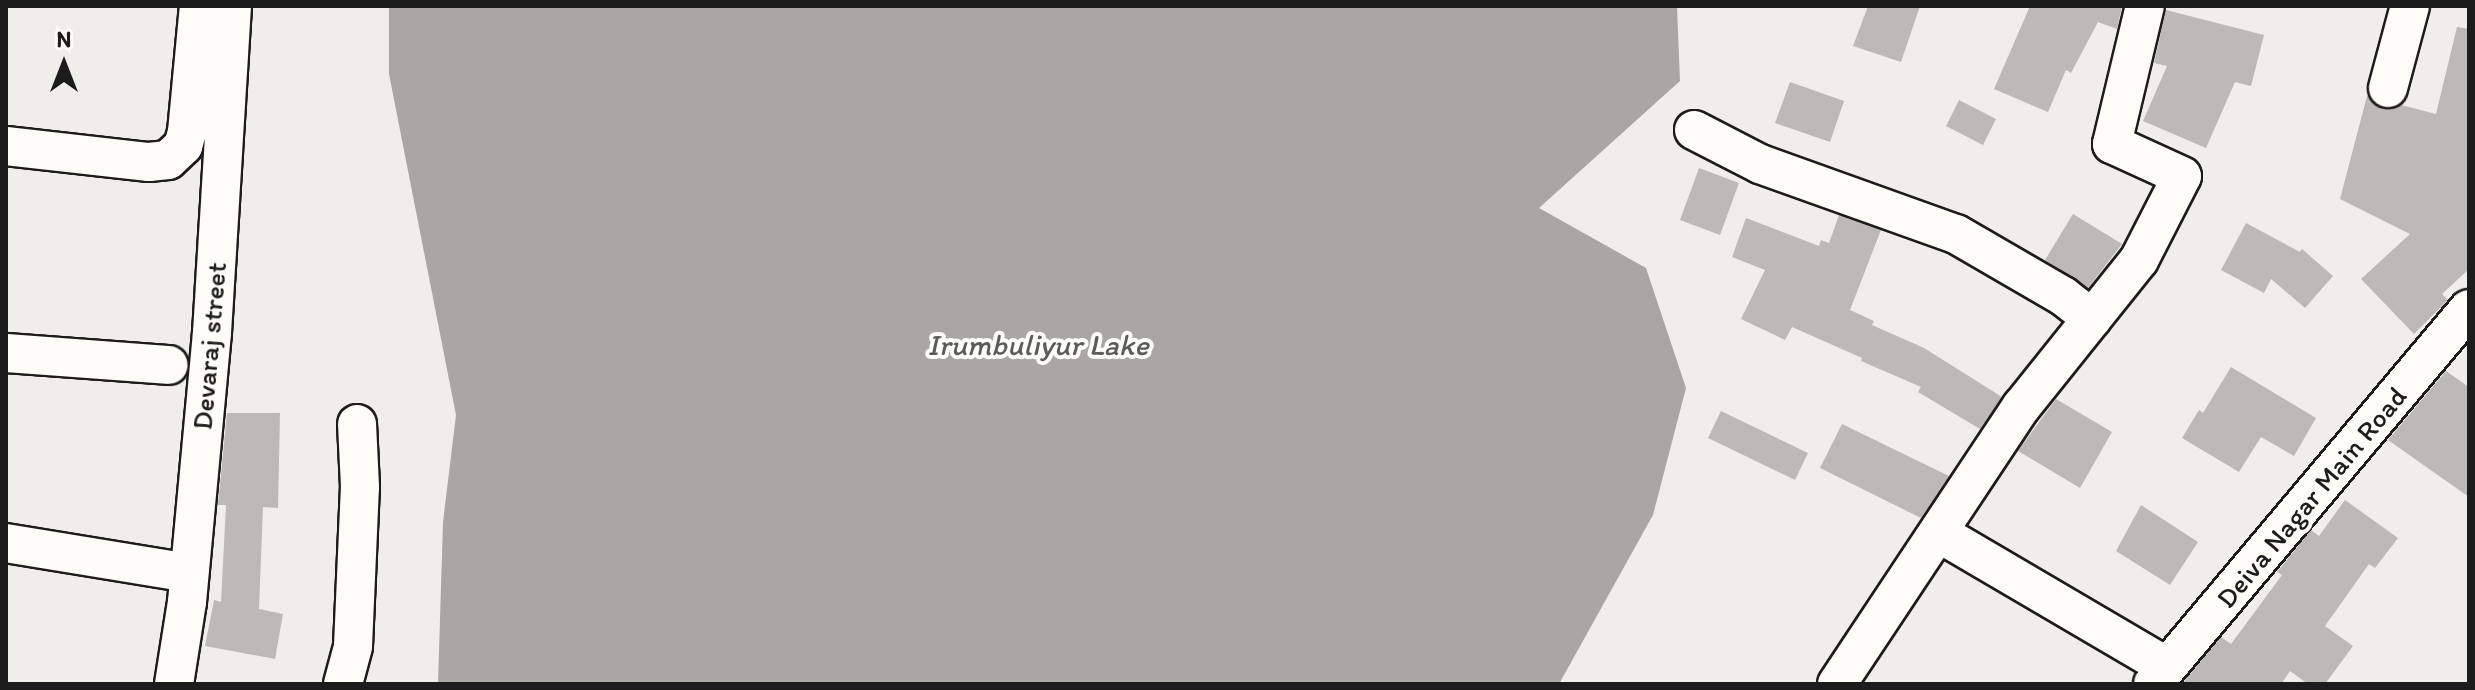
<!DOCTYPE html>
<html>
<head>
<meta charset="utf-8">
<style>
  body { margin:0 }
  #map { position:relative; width:2475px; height:690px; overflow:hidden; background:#f0eeea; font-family:Itim,sans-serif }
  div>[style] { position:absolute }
  .water>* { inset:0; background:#a8a7a3 }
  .building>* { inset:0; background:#bbbab6 }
  .roads { filter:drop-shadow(2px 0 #1c1c1c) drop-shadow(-2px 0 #1c1c1c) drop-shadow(0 2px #1c1c1c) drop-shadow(0 -2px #1c1c1c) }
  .minor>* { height:38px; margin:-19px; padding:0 19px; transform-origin:19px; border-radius:19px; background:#fdfcf7 }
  span { translate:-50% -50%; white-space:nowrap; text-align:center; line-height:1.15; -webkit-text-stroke:8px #fdfcf7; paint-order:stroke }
  .street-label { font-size:28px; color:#1c1c1c }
  .water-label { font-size:30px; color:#5b5b59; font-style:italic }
  .frame { position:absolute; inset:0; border:8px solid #1c1c1c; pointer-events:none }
  .north { position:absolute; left:24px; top:24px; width:80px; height:80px; -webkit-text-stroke:6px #fdfcf7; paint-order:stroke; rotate:0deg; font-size:22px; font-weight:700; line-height:32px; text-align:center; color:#1c1c1c }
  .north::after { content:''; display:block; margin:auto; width:28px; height:36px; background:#1c1c1c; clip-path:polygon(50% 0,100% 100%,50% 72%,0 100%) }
</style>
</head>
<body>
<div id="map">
  <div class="water">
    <i style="clip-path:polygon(389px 6px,1677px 6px,1680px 81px,1539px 208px,1646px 268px,1686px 388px,1653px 515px,1559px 684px,438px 684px,443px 522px,456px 415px,389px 74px)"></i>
  </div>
  <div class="building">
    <i style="clip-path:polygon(1868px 6px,1920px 6px,1901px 62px,1853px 46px)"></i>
    <i style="clip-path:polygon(2030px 6px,2122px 6px,2117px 29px,2098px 22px,2071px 73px,2066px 70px,2048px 112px,1994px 89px)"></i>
    <i style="clip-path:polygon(2166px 10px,2264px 35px,2251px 86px,2235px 82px,2206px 148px,2143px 121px,2167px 66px,2154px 63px)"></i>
    <i style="clip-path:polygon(2457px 27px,2469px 29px,2469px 269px,2442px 294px,2448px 300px,2414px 334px,2361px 279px,2410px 234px,2340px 199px,2367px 96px,2383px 109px,2401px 105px,2436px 114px)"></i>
    <i style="clip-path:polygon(1790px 82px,1844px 101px,1830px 142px,1775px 123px)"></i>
    <i style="clip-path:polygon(1959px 100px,1996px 119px,1983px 145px,1946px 126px)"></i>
    <i style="clip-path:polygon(1699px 168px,1739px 183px,1720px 235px,1680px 220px)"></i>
    <i style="clip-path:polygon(2073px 214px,2122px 244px,2088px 288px,2045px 260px)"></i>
    <i style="clip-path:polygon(1839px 215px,1881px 230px,1850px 310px,1874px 321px,1872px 325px,1924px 348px,2002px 397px,1980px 429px,1918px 392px,1921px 387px,1861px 361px,1862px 358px,1792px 327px,1785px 340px,1741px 319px,1765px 270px,1732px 257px,1746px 218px,1819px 246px,1821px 240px,1829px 243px)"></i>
    <i style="clip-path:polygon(2246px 223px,2300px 252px,2302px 249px,2333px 276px,2305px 308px,2271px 279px,2264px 293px,2221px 270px)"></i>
    <i style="clip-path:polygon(2231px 367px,2316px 418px,2294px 456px,2261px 437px,2239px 472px,2182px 438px,2199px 410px,2203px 413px)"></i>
    <i style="clip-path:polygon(2446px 371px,2469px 387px,2469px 497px,2388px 440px)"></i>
    <i style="clip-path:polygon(2056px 399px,2112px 432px,2080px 488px,2018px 451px)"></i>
    <i style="clip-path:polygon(1721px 411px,1808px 453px,1795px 480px,1708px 438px)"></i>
    <i style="clip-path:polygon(227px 413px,280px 413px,278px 508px,263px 507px,259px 609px,283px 614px,275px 659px,205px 646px,214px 600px,221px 602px,226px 505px,218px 505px)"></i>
    <i style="clip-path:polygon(1842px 424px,1949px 476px,1921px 518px,1820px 468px)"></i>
    <i style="clip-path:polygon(2345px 500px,2398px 538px,2375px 568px,2369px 564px,2325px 626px,2353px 646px,2325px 684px,2308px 684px,2290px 671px,2281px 684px,2182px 684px,2221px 637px,2231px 644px,2282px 575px,2277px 572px,2311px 530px,2319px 536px)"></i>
    <i style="clip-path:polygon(2141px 505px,2198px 542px,2170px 585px,2116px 551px)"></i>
  </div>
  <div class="roads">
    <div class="minor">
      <i style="left:2388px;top:88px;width:85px;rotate:-75deg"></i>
      <i style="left:1694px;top:130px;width:74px;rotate:27.3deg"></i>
      <i style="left:1760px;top:164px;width:208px;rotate:19.7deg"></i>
      <i style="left:1956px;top:234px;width:124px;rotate:30.1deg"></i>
      <i style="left:2063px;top:296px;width:37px;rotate:38deg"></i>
      <i style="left:6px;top:146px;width:144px;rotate:6.4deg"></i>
      <i style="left:149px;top:162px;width:19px;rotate:-6deg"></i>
      <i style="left:168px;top:160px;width:21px;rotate:-43deg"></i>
      <i style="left:183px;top:146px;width:15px;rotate:-74deg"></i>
      <i style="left:187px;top:132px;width:127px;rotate:-84.6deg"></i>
      <i style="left:6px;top:353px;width:163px;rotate:4.2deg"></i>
      <i style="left:1939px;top:533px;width:264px;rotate:30.4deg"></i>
      <i style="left:6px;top:543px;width:185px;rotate:9.3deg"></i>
      <i style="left:174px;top:684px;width:83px;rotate:-81deg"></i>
      <i style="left:187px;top:602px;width:270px;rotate:-84.7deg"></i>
      <i style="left:212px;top:333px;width:328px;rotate:-86.5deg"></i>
      <i style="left:343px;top:684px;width:39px;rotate:-75deg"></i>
      <i style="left:353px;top:646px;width:159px;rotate:-87.5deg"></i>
      <i style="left:360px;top:487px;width:63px;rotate:-92.7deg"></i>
      <i style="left:1837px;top:684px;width:334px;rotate:-56.4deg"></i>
      <i style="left:2022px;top:406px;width:187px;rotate:-51.3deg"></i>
      <i style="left:2139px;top:260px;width:94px;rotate:-62.9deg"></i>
      <i style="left:2182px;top:176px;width:77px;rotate:-155.4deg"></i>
      <i style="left:2112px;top:144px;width:142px;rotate:-76.6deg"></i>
      <i style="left:2153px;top:684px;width:490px;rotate:-49.9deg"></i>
    </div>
  </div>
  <div class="street-label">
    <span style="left:209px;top:346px;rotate:-85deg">Devaraj street</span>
    <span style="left:2311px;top:497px;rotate:-50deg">Deiva Nagar Main Road</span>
  </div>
  <div class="water-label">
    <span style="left:1038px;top:345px">Irumbuliyur Lake</span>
  </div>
  <div class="frame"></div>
  <div class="north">N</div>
</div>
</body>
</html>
